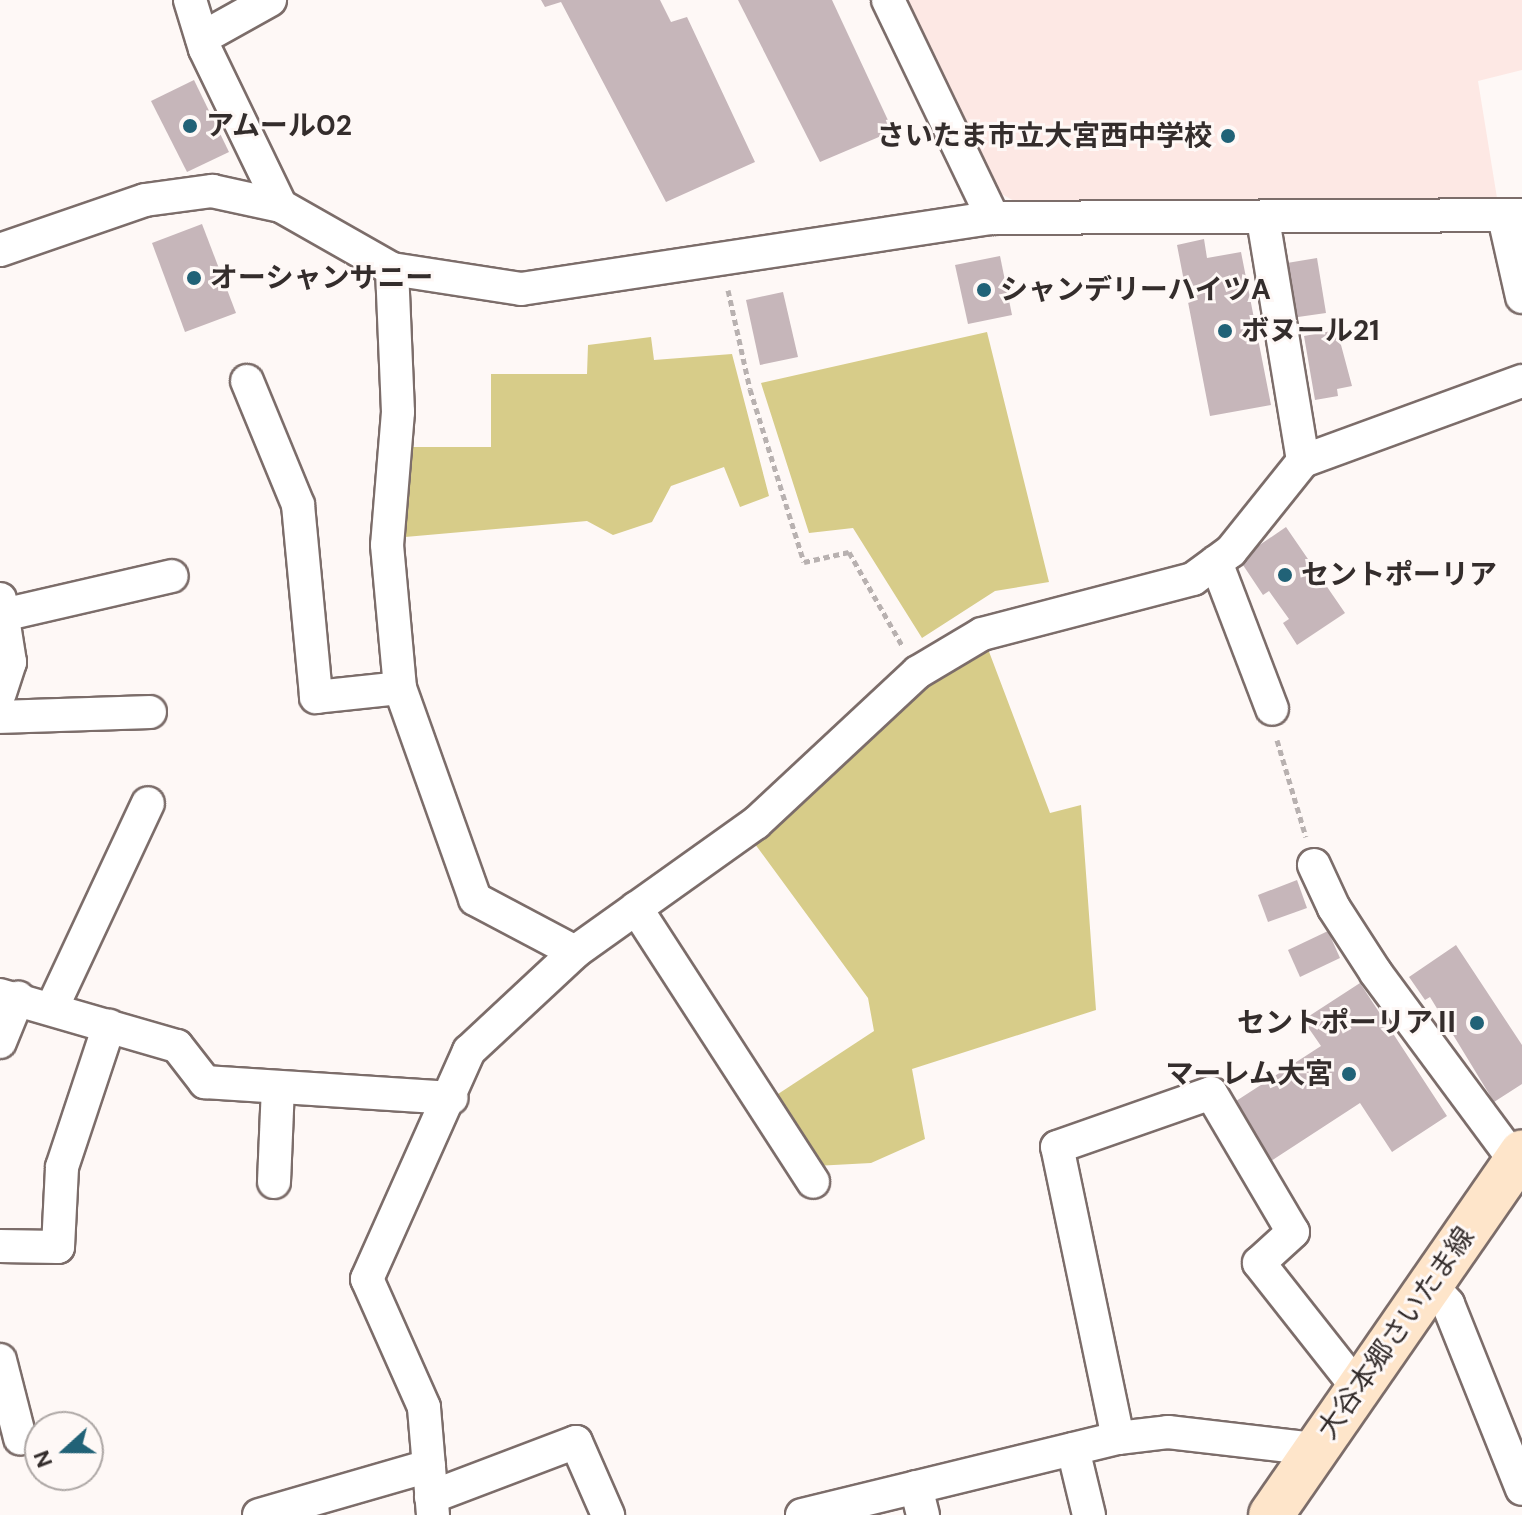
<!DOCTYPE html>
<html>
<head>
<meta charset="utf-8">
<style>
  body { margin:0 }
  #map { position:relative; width:1522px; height:1515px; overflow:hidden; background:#fef8f6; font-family:"DM Sans","Noto Sans JP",sans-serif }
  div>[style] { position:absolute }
  .built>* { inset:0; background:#fde8e4 }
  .green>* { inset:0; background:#d7cc89 }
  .building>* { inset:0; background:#c6b6ba }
  .path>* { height:5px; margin-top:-2.5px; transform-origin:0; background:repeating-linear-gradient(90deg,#b8b1b0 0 6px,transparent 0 10px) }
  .roads { filter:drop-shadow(2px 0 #7c6d6a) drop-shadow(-2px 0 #7c6d6a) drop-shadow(0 2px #7c6d6a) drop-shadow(0 -2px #7c6d6a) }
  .minor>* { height:32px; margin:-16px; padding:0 16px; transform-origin:16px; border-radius:16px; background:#fff }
  .secondary>* { height:44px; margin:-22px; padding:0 22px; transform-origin:22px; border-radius:22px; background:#fee5ca }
  .dots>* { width:22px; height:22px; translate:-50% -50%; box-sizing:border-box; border:4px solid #fef8f6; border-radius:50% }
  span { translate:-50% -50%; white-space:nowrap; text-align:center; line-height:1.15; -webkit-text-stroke:6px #fef8f6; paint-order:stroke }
  .poi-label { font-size:28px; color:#342d2c; font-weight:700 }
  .left { translate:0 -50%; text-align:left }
  .right { translate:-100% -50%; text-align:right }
  .street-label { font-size:28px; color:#342d2c }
  .north { position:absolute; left:24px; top:1411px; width:80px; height:80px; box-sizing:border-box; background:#fef8f6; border:2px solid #ada7a5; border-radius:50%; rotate:249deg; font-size:22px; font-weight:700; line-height:32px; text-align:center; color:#342d2c }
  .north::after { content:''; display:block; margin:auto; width:28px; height:36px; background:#216277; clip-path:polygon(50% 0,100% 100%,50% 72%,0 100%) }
</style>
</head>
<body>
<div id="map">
  <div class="built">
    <i style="clip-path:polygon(905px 0,1522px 0,1522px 70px,1478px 81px,1498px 204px,1018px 203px,996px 191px)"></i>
  </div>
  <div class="green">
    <i style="clip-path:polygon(987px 332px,1049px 582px,995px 591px,922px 638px,853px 528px,809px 533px,761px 383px)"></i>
    <i style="clip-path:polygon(651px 337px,654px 360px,732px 354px,769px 496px,740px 507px,724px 467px,671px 486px,652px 522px,613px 535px,587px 521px,405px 537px,412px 447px,491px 447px,491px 374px,587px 374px,588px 345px)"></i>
    <i style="clip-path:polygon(988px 649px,1050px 813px,1081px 805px,1096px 1010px,912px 1069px,925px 1139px,871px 1163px,815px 1166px,775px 1096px,874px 1031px,868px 998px,752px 840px,958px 658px)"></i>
  </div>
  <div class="building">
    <i style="clip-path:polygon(541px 0,660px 0,671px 22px,687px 17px,755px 162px,666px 202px,561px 2px,545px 7px)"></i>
    <i style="clip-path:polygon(738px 0,832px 0,893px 131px,820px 162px)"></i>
    <i style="clip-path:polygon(194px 80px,229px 152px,187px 172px,151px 101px)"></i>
    <i style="clip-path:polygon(202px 224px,236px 313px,185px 332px,152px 243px)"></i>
    <i style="clip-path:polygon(1204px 239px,1207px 258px,1241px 252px,1271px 405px,1210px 416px,1177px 245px)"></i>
    <i style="clip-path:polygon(1000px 256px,1012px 315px,968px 324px,955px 265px)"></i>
    <i style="clip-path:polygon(1317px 258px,1326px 313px,1291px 318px,1281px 264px)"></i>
    <i style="clip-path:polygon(783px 292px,798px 357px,760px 365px,746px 300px)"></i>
    <i style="clip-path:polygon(1337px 330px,1352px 386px,1337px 389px,1338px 396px,1315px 400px,1304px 336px)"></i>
    <i style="clip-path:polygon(1286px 527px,1345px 613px,1297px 645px,1283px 623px,1289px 619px,1269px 591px,1263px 595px,1239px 559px)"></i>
    <i style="clip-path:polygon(1297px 880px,1307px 908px,1268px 922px,1258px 895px)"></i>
    <i style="clip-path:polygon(1328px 931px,1340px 958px,1300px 977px,1288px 950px)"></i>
    <i style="clip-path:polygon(1456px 945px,1522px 1045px,1522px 1084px,1494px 1102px,1430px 997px,1425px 1000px,1409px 977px)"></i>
    <i style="clip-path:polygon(1360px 983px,1447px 1116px,1392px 1152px,1360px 1103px,1271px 1161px,1233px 1103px,1321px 1046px,1303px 1020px)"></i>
  </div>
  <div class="path">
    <i style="left:728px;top:290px;width:101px;rotate:77.5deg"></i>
    <i style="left:750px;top:389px;width:181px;rotate:72.7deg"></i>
    <i style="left:804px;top:562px;width:46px;rotate:-12.5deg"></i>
    <i style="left:849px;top:552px;width:109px;rotate:60.4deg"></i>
    <i style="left:1277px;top:740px;width:101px;rotate:73.4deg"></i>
  </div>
  <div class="roads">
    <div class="minor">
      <i style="left:190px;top:0;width:51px;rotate:73deg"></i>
      <i style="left:205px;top:49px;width:174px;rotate:64.2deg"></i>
      <i style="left:888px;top:0;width:242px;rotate:64.3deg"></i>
      <i style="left:202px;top:38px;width:78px;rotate:-29.2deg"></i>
      <i style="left:1504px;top:217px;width:82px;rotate:77.3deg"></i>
      <i style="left:1263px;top:219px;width:245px;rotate:80.6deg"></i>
      <i style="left:0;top:250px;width:153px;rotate:-19deg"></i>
      <i style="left:145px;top:200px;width:68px;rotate:-7.7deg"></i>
      <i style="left:212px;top:191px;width:71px;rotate:12.3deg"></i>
      <i style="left:281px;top:206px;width:128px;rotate:29.6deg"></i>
      <i style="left:392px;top:269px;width:131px;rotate:8.8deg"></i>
      <i style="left:521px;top:289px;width:477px;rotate:-8.6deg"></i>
      <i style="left:993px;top:218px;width:529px;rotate:-0.32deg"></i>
      <i style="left:392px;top:269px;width:143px;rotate:87.6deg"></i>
      <i style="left:398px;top:412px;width:133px;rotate:94.7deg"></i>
      <i style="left:387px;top:545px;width:144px;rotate:84.8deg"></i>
      <i style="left:400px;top:688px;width:224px;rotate:70.4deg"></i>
      <i style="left:475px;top:899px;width:113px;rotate:27.9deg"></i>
      <i style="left:247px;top:381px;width:134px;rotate:67.6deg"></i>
      <i style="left:298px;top:505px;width:193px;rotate:84.6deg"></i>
      <i style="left:316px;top:697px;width:84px;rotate:-6.1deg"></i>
      <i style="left:1216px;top:562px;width:157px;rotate:69.1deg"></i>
      <i style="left:0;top:599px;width:64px;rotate:81deg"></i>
      <i style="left:10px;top:662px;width:33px;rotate:108deg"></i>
      <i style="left:3px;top:615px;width:173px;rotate:-13deg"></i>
      <i style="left:0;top:717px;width:150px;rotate:-1.9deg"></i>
      <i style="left:1314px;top:865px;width:47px;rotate:65.1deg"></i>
      <i style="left:1334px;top:908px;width:77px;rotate:57.1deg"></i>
      <i style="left:1376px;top:973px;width:235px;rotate:53.5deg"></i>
      <i style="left:636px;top:908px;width:326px;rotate:57.1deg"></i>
      <i style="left:0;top:995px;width:184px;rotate:16.1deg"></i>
      <i style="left:177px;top:1046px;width:46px;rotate:52.1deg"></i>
      <i style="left:205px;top:1082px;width:247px;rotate:3.7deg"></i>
      <i style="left:52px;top:1008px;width:226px;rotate:-64.9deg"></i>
      <i style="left:0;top:1042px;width:48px;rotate:-67.8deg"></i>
      <i style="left:274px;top:1182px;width:95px;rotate:-87.6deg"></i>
      <i style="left:0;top:1246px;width:58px;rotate:1deg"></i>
      <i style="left:58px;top:1247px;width:80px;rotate:-87.1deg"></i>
      <i style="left:62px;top:1167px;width:149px;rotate:-71.6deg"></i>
      <i style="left:1430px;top:1284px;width:27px;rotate:48deg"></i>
      <i style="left:1448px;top:1304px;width:199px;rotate:68.2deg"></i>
      <i style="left:0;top:1360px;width:81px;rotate:75.6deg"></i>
      <i style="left:1118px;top:1438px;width:297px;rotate:-101.8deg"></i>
      <i style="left:1057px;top:1147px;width:163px;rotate:-19.3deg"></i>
      <i style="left:1211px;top:1093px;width:161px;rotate:59.5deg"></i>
      <i style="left:1293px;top:1232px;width:46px;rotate:137.6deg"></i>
      <i style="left:1259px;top:1263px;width:158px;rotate:51.7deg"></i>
      <i style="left:1073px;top:1449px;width:68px;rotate:76.4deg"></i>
      <i style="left:916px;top:1487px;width:29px;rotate:76deg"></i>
      <i style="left:431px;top:1497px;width:155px;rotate:-20.8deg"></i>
      <i style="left:576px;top:1442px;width:80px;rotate:66.3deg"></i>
      <i style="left:259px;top:1515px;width:177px;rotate:-16.1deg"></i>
      <i style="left:433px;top:1515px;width:108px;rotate:-94.8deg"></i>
      <i style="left:424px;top:1407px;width:140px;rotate:-114deg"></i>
      <i style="left:367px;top:1279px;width:250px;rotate:-65.9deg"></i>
      <i style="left:469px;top:1051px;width:145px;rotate:-43deg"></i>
      <i style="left:575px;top:952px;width:222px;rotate:-35.5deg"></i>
      <i style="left:756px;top:823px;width:221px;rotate:-43deg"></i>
      <i style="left:918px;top:672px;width:74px;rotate:-30.7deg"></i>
      <i style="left:982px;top:634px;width:218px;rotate:-14.6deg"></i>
      <i style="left:1193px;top:579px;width:47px;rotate:-36.4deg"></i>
      <i style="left:1231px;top:551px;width:115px;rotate:-51.3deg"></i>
      <i style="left:1303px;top:461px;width:233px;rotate:-20.1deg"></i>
      <i style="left:802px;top:1515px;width:325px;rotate:-13.7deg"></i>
      <i style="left:1118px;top:1438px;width:50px;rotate:-6.8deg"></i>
      <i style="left:1168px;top:1432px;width:149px;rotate:6.6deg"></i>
    </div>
    <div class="secondary">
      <i style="left:1271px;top:1515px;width:441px;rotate:-55.3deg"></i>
    </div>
  </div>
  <div class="dots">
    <i style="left:190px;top:126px;background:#216277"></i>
    <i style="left:1228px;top:136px;background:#216277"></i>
    <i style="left:194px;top:278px;background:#216277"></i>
    <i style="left:984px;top:290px;background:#216277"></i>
    <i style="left:1225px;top:331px;background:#216277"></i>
    <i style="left:1285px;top:575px;background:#216277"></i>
    <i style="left:1477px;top:1023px;background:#216277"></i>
    <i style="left:1349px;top:1074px;background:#216277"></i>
  </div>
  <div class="poi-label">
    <span class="left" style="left:206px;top:126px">アムール02</span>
    <span class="right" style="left:1212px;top:136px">さいたま市立大宮西中学校</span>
    <span class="left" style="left:210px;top:278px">オーシャンサニー</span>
    <span class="left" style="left:1000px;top:290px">シャンデリーハイツA</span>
    <span class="left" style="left:1241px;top:331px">ボヌール21</span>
    <span class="left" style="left:1301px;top:575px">セントポーリア</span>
    <span class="right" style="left:1461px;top:1023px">セントポーリアⅡ</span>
    <span class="right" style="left:1333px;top:1074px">マーレム大宮</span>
  </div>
  <div class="street-label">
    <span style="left:1396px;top:1333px;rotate:-55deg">大谷本郷さいたま線</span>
  </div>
  <div class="north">N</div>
</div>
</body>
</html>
